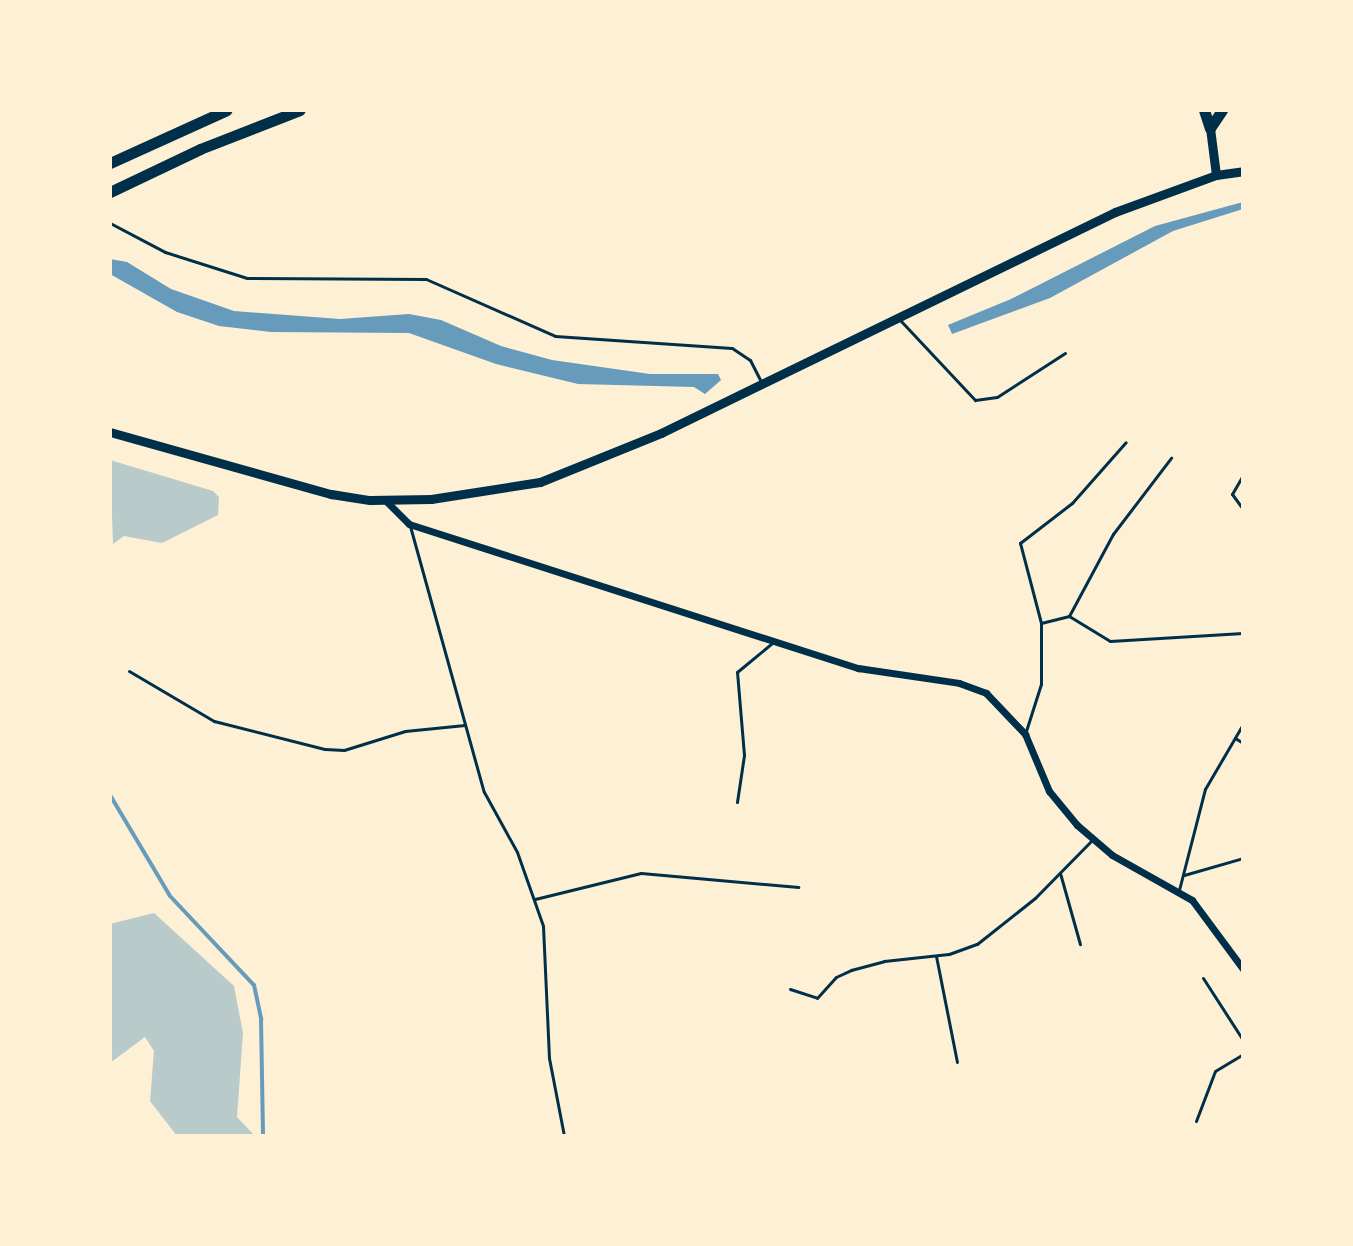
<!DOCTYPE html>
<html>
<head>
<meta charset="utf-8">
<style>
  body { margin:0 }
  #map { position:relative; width:1353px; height:1246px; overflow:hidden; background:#fdf0d5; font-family:"DM Sans",sans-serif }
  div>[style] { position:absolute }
  .green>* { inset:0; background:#b9caca }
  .water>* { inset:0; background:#669bbc }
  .stream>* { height:4px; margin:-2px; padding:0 2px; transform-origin:2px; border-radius:2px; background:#669bbc }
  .service>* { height:3px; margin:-1.5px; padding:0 1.5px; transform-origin:1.5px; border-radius:1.5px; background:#003049 }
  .minor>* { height:7px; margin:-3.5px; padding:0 3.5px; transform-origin:3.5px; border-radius:3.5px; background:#003049 }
  .tertiary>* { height:9px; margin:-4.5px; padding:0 4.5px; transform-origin:4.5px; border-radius:4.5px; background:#003049 }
  .trunk>* { height:11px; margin:-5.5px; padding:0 5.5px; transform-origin:5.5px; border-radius:5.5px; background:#003049 }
  span { translate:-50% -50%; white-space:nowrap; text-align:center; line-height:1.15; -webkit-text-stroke:7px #fdf0d5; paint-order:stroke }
  .frame { position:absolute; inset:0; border:112px solid #fdf0d5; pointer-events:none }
</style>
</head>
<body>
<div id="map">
  <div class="green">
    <i style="clip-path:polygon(110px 460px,213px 491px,219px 497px,218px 515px,162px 543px,124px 536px,113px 544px)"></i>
    <i style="clip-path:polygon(154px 913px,234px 986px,243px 1033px,237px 1117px,255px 1136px,177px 1136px,150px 1101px,154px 1051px,145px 1037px,110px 1063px,110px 924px)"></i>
  </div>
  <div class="water">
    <i style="clip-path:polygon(1243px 202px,1243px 209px,1173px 231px,1050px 298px,952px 334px,948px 325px,1011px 299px,1155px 226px)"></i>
    <i style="clip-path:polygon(110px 259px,127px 262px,171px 289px,234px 311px,340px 319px,409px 314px,441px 320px,501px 346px,552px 360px,650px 374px,718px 374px,721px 380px,705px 394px,694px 387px,578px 384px,496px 364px,409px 333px,271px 332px,219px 326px,177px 312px,110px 274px)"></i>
  </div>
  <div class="stream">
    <i style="left:110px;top:795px;width:117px;rotate:59.3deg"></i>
    <i style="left:170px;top:896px;width:122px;rotate:46.7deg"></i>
    <i style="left:254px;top:985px;width:35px;rotate:78deg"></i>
    <i style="left:261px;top:1019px;width:117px;rotate:89deg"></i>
  </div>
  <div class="service">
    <i style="left:110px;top:223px;width:62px;rotate:27.8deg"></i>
    <i style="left:165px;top:252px;width:86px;rotate:17.6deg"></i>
    <i style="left:247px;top:278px;width:179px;rotate:0.3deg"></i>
    <i style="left:426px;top:279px;width:141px;rotate:23.8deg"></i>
    <i style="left:555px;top:336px;width:177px;rotate:3.9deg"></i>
    <i style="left:732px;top:348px;width:22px;rotate:34deg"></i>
    <i style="left:750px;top:360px;width:25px;rotate:63deg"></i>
    <i style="left:900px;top:320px;width:110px;rotate:46.8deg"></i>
    <i style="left:975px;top:400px;width:22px;rotate:-8deg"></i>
    <i style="left:997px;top:397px;width:81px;rotate:-32.9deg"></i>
    <i style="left:1243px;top:475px;width:22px;rotate:120deg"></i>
    <i style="left:1232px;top:494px;width:19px;rotate:54deg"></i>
    <i style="left:410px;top:526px;width:276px;rotate:74.5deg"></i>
    <i style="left:484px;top:792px;width:68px;rotate:61.2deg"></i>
    <i style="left:517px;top:852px;width:78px;rotate:70.6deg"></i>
    <i style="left:543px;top:926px;width:132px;rotate:87.4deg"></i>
    <i style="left:549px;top:1058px;width:79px;rotate:79.1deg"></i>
    <i style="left:1069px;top:616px;width:48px;rotate:31.4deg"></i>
    <i style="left:1110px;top:641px;width:133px;rotate:-3.4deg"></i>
    <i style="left:1041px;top:623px;width:83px;rotate:-104.7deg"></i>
    <i style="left:1020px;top:543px;width:66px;rotate:-37.6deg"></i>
    <i style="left:1072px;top:503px;width:81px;rotate:-48.5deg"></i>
    <i style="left:129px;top:671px;width:99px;rotate:30.5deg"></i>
    <i style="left:214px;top:721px;width:114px;rotate:14.2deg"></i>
    <i style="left:325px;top:749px;width:19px;rotate:3deg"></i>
    <i style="left:344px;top:750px;width:64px;rotate:-17.3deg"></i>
    <i style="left:405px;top:731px;width:60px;rotate:-5.7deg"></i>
    <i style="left:1026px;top:731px;width:49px;rotate:-72.3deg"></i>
    <i style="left:1041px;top:684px;width:61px;rotate:-90deg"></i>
    <i style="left:1041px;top:623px;width:29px;rotate:-14deg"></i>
    <i style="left:1069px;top:616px;width:93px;rotate:-61.8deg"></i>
    <i style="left:1113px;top:534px;width:96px;rotate:-52.7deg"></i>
    <i style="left:1235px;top:738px;width:9px;rotate:32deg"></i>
    <i style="left:737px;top:802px;width:48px;rotate:-81.5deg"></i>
    <i style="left:744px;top:755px;width:83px;rotate:-94.8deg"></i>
    <i style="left:737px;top:672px;width:45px;rotate:-39.6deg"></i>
    <i style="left:1060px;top:873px;width:74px;rotate:74.3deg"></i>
    <i style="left:1184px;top:875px;width:61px;rotate:-16.1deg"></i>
    <i style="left:1179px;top:890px;width:104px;rotate:-75.6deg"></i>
    <i style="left:1205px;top:789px;width:75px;rotate:-59.7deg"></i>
    <i style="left:535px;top:899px;width:109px;rotate:-13.8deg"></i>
    <i style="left:641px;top:873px;width:158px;rotate:5.1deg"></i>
    <i style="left:936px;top:956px;width:108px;rotate:78.8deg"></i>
    <i style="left:1203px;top:978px;width:74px;rotate:57.2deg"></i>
    <i style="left:790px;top:989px;width:28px;rotate:18deg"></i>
    <i style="left:817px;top:998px;width:28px;rotate:-48deg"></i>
    <i style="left:836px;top:977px;width:17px;rotate:-25deg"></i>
    <i style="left:851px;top:970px;width:34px;rotate:-15deg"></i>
    <i style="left:884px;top:961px;width:65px;rotate:-6.1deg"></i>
    <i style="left:949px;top:954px;width:30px;rotate:-20deg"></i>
    <i style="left:977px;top:944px;width:74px;rotate:-38.4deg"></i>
    <i style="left:1035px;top:898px;width:81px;rotate:-45.5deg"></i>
    <i style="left:1196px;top:1121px;width:53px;rotate:-69.2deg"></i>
    <i style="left:1215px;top:1071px;width:33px;rotate:-31deg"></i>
  </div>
  <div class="minor">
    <i style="left:385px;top:500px;width:34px;rotate:45deg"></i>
    <i style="left:409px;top:524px;width:472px;rotate:17.8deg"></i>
    <i style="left:858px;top:668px;width:102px;rotate:8.4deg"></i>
    <i style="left:959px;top:683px;width:29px;rotate:20deg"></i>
    <i style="left:986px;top:693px;width:57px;rotate:46.4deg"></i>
    <i style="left:1025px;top:734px;width:62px;rotate:67.2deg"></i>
    <i style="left:1049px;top:791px;width:44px;rotate:50.5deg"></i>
    <i style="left:1077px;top:825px;width:46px;rotate:40.6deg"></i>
    <i style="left:1112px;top:855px;width:92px;rotate:29.4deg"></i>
    <i style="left:1192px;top:900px;width:86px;rotate:53.5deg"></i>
  </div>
  <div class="tertiary">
    <i style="left:1210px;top:128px;width:47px;rotate:82.7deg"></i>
    <i style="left:1216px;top:175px;width:27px;rotate:-8deg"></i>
    <i style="left:110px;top:432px;width:230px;rotate:15.7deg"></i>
    <i style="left:331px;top:494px;width:39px;rotate:9deg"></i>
    <i style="left:370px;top:500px;width:61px;rotate:-0.9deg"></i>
    <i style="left:431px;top:499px;width:110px;rotate:-8.9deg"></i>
    <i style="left:540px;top:482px;width:131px;rotate:-22deg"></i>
    <i style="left:661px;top:433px;width:505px;rotate:-25.96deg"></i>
    <i style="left:1115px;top:212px;width:108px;rotate:-20.1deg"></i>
  </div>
  <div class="trunk">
    <i style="left:1204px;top:110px;width:19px;rotate:72deg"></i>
    <i style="left:1210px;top:128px;width:22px;rotate:-56deg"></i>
    <i style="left:110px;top:163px;width:128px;rotate:-24.4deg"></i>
    <i style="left:110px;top:192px;width:100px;rotate:-25.5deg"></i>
    <i style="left:200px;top:149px;width:107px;rotate:-21.3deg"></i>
  </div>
  <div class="frame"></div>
</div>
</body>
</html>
